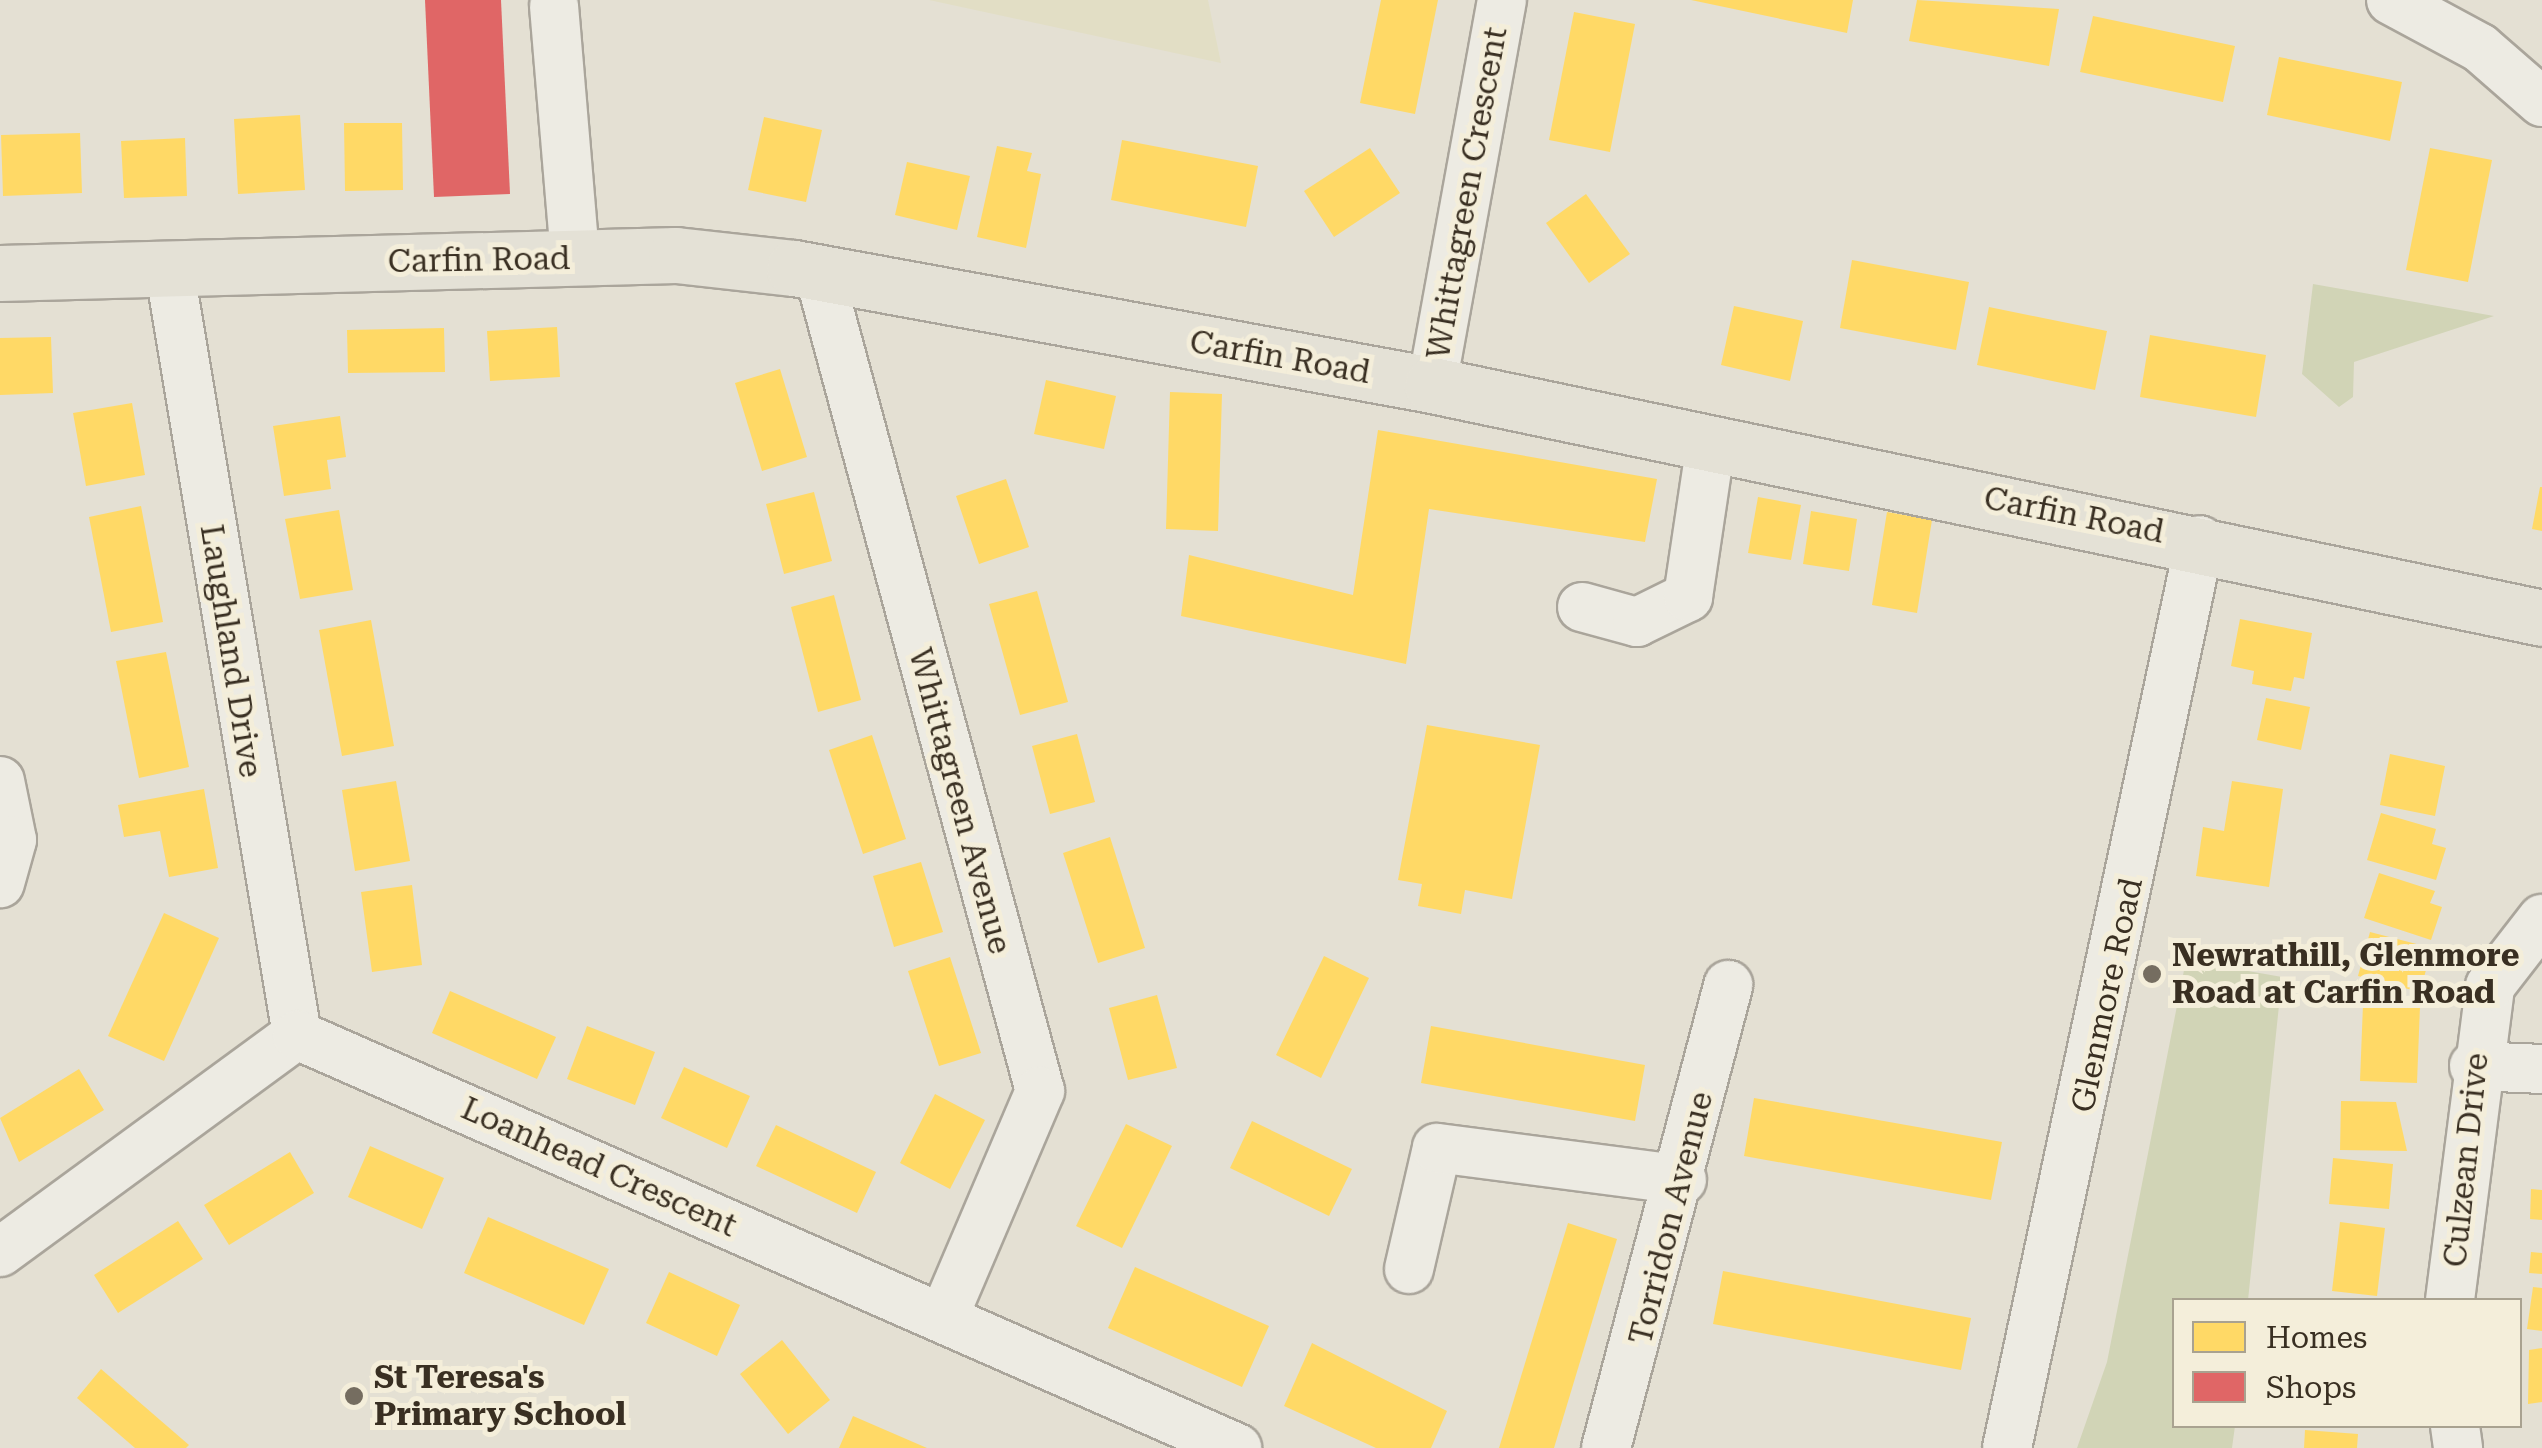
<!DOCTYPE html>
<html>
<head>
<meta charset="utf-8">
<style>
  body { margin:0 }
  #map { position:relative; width:2542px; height:1448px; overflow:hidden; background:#e4e0d3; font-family:"Roboto Serif",serif }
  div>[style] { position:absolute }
  .farmland>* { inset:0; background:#e2dec5 }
  .green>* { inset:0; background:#d1d4b6 }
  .homes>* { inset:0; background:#ffd966 }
  .shops>* { inset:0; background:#e06666 }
  .roads { filter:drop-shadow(2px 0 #aaa59b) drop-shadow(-2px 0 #aaa59b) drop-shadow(0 2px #aaa59b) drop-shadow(0 -2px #aaa59b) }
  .minor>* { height:48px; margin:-24px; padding:0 24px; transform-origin:24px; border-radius:24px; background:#edebe3 }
  .major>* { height:55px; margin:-27.5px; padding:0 27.5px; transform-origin:27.5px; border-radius:27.5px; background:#e4e1d6 }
  .dots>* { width:28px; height:28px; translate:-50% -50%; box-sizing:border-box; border:5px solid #f4eeda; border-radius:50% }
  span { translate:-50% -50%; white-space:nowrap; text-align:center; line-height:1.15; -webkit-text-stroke:10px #f4eeda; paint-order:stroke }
  .street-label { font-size:32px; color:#392f22 }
  .poi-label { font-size:32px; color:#392f22; font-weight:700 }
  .left { translate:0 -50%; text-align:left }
  .legend { position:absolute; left:2172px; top:1298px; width:350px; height:130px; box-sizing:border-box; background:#f4eeda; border:2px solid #a9a290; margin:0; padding:12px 18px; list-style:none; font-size:30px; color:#392f22 }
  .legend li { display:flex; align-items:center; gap:20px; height:50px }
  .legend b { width:50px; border:2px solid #a9a290 }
</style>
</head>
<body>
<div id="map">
  <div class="farmland">
    <i style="clip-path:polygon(929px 0,1208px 0,1221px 63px)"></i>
  </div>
  <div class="green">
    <i style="clip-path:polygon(2313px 284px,2494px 316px,2354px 362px,2353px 397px,2339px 407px,2302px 374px)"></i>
    <i style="clip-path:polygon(2186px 960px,2282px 977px,2248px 1300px,2174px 1300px,2174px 1426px,2235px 1426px,2232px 1448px,2077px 1448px,2107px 1362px)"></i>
  </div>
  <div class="homes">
    <i style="clip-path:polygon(1381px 0,1438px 0,1415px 114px,1360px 103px)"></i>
    <i style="clip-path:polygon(1691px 0,1853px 0,1847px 33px)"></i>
    <i style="clip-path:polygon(1917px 0,2059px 9px,2049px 66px,1909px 41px)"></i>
    <i style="clip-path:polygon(1574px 12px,1635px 24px,1610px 152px,1549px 140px)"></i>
    <i style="clip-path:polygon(2093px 16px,2235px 46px,2223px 102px,2080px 72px)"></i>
    <i style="clip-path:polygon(2279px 57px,2402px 82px,2390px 141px,2267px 115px)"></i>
    <i style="clip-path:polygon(300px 115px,305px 190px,238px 194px,234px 119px)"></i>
    <i style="clip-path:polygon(764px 117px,822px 130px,806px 202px,748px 190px)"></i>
    <i style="clip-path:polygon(344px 123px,402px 123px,403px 190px,345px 191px)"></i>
    <i style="clip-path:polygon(80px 133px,82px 193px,3px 196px,1px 135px)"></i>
    <i style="clip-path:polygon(185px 138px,187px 196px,124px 198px,121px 141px)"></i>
    <i style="clip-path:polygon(1122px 140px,1258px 166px,1246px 227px,1111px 200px)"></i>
    <i style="clip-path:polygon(997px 146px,1032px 153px,1027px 171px,1041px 174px,1026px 248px,977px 237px)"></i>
    <i style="clip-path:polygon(1370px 148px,1400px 193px,1334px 237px,1304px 191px)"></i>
    <i style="clip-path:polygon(2430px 148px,2492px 160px,2468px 282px,2406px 270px)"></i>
    <i style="clip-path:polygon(907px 162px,970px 176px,957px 230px,895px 215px)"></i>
    <i style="clip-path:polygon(1586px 194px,1630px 254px,1589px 283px,1546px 223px)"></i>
    <i style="clip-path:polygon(1852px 260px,1969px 282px,1956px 350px,1840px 328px)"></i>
    <i style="clip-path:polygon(1734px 306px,1803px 321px,1790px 381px,1721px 365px)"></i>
    <i style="clip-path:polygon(1989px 307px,2107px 331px,2095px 390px,1977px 365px)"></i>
    <i style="clip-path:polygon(557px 327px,560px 377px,490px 381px,487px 331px)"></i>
    <i style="clip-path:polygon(444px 328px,445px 372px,348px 373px,347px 330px)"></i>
    <i style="clip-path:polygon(2150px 335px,2266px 355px,2256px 417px,2140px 397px)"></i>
    <i style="clip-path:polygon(51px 337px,53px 393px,0 395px,0 338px)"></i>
    <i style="clip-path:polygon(780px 369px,807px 457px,762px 471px,735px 383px)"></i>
    <i style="clip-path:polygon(1046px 380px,1116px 396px,1104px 449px,1034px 434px)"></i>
    <i style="clip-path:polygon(1170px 392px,1222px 394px,1218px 531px,1166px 529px)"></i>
    <i style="clip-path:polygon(132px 403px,145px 475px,86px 486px,73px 413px)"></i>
    <i style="clip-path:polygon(340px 416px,346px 457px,327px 460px,331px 489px,284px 496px,273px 426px)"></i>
    <i style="clip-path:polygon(1378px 430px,1657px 479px,1645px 542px,1429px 509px,1406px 664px,1181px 616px,1189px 555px,1353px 595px)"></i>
    <i style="clip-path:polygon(1006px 479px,1029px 547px,979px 564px,956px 496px)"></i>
    <i style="clip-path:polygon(2540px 487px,2542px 487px,2542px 531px,2532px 529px)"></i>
    <i style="clip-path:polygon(814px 492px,832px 561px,784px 574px,766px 504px)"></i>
    <i style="clip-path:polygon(1758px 497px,1801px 505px,1791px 560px,1748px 553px)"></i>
    <i style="clip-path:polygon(141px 506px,163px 622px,111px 632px,89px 517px)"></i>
    <i style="clip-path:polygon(339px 510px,353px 590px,300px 599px,285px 519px)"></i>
    <i style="clip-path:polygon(1811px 511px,1857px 519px,1849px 571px,1803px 564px)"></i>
    <i style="clip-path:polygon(1887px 512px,1932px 520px,1917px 613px,1872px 605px)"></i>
    <i style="clip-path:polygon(1037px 591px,1068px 702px,1020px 715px,989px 604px)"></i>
    <i style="clip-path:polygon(834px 595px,861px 700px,818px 712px,791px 607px)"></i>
    <i style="clip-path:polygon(2240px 619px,2312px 633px,2304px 679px,2294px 677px,2291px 691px,2252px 684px,2254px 671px,2231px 666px)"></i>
    <i style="clip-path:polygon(371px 620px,394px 746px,342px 756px,319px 630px)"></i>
    <i style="clip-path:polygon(166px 652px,189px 767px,139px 778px,116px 661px)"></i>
    <i style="clip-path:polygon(2266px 698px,2310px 707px,2301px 750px,2257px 740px)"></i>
    <i style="clip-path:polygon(1427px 725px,1540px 745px,1512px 899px,1465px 890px,1461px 914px,1418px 906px,1422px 884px,1398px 880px)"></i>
    <i style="clip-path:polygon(1077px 734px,1095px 802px,1050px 814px,1032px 746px)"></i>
    <i style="clip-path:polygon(872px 735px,906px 839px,863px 854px,829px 750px)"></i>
    <i style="clip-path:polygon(2390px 754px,2445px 766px,2435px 816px,2380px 805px)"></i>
    <i style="clip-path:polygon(396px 781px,410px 861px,355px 871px,342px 790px)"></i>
    <i style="clip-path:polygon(2232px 781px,2283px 789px,2269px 887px,2196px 876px,2203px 827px,2224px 831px)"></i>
    <i style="clip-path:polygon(204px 789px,218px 868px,169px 877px,160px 831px,124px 837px,118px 805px)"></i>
    <i style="clip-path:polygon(2381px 813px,2436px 829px,2432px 844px,2446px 848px,2436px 880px,2367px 860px)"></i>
    <i style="clip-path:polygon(1110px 837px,1145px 948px,1098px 963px,1063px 853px)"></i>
    <i style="clip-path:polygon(921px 862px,943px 932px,894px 947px,873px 876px)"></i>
    <i style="clip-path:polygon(2379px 873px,2435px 891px,2430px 903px,2442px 907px,2431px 940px,2364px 918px)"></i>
    <i style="clip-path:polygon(412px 885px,422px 965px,372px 972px,361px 892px)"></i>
    <i style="clip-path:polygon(164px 913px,219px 938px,164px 1061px,108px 1036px)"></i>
    <i style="clip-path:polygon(2370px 932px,2432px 948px,2420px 992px,2358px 976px)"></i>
    <i style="clip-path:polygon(1324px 956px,1369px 978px,1321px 1078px,1276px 1055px)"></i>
    <i style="clip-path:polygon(950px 957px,981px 1053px,939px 1066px,908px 971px)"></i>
    <i style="clip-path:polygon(450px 991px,556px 1037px,537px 1079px,432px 1033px)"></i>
    <i style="clip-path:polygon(1157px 995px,1177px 1068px,1128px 1080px,1109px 1008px)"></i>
    <i style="clip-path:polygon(2363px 1004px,2420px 1006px,2417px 1083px,2360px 1081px)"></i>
    <i style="clip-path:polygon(587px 1026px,655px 1052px,635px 1105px,567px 1079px)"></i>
    <i style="clip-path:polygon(1431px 1026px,1645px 1065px,1635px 1121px,1421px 1083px)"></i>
    <i style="clip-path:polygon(684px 1067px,750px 1096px,727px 1148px,661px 1118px)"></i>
    <i style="clip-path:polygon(79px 1069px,104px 1110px,19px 1162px,0 1118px)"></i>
    <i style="clip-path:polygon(935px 1094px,985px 1120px,950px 1189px,900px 1163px)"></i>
    <i style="clip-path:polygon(1754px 1098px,2002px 1142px,1991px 1200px,1744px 1156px)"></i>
    <i style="clip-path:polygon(2341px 1101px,2396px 1102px,2407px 1151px,2340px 1150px)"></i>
    <i style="clip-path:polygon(1252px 1121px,1352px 1169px,1329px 1216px,1230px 1168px)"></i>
    <i style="clip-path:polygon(1126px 1124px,1172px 1146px,1122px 1248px,1076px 1226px)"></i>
    <i style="clip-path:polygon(776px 1125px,876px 1172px,857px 1213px,756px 1166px)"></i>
    <i style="clip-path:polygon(370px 1146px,444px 1178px,422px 1229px,348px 1197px)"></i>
    <i style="clip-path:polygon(290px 1152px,314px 1193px,229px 1245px,204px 1205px)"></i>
    <i style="clip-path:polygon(2333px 1158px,2393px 1164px,2389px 1209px,2329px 1204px)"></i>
    <i style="clip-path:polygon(2531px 1189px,2542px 1190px,2542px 1220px,2530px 1219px)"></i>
    <i style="clip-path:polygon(488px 1217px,609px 1269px,584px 1325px,464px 1273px)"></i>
    <i style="clip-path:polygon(178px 1221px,203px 1259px,118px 1313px,94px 1275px)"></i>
    <i style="clip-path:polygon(2340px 1222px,2385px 1228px,2377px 1296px,2332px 1291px)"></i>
    <i style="clip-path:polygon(1568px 1223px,1617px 1239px,1554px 1448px,1499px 1448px)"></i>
    <i style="clip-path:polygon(2531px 1252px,2542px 1253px,2542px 1274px,2529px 1273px)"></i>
    <i style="clip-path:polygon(1135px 1267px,1269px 1326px,1242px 1387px,1108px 1328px)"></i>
    <i style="clip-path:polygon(1723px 1271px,1971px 1318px,1961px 1370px,1713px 1324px)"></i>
    <i style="clip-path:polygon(669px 1272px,740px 1305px,717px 1356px,646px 1323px)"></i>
    <i style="clip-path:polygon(2533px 1287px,2542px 1288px,2542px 1331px,2527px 1329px)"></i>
    <i style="clip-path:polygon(782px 1340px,830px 1400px,788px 1434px,740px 1374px)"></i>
    <i style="clip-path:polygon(1312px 1343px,1447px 1411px,1431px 1448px,1376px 1448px,1284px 1406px)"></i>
    <i style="clip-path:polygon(2542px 1348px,2542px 1402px,2528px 1404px,2529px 1350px)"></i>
    <i style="clip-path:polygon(101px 1369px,189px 1445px,186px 1448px,135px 1448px,77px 1398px)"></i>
    <i style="clip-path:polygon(853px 1416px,927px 1448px,839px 1448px)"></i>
    <i style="clip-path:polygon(2305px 1430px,2358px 1434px,2357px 1448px,2304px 1448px)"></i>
  </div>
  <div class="shops">
    <i style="clip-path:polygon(425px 0,501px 0,510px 194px,434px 197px)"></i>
  </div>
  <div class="roads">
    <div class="minor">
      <i style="left:2391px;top:0;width:101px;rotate:28.3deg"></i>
      <i style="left:2480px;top:48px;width:82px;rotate:41.1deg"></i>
      <i style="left:554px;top:6px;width:252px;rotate:85.2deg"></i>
      <i style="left:169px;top:267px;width:779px;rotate:80.54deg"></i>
      <i style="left:819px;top:273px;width:847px;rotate:74.88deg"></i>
      <i style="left:1040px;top:1091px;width:247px;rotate:113.1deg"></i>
      <i style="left:1432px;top:385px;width:391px;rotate:-79.7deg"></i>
      <i style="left:1582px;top:607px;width:57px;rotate:15.3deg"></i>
      <i style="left:1637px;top:622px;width:57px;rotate:-26.1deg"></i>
      <i style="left:1688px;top:597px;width:156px;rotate:-81.5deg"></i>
      <i style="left:0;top:781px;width:60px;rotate:78.5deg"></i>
      <i style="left:12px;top:840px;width:45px;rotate:105.6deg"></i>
      <i style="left:2474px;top:1066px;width:68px;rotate:2.5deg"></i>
      <i style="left:0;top:1252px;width:368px;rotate:-36.2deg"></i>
      <i style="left:297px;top:1035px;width:1027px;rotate:23.72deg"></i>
      <i style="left:1409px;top:1269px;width:124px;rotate:-77deg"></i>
      <i style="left:1437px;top:1148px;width:247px;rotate:7.4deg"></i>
      <i style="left:2450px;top:1300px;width:317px;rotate:-82.7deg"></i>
      <i style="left:2490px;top:986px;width:85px;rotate:-52.2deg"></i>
      <i style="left:2455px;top:1426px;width:22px;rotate:82deg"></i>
      <i style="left:1606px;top:1448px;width:479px;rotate:-75.2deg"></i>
      <i style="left:2007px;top:1448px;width:928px;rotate:-78deg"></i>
    </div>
    <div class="major">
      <i style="left:0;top:273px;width:676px;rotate:-1.53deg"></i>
      <i style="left:676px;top:255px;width:119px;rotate:6.3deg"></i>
      <i style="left:794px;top:268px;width:649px;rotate:10.39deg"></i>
      <i style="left:1432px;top:385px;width:1134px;rotate:11.85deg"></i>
    </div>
  </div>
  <div class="dots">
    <i style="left:2152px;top:974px;background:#756d60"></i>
    <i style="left:354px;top:1396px;background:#756d60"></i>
  </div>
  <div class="street-label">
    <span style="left:1467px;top:193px;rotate:-80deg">Whittagreen Crescent</span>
    <span style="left:479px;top:260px;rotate:-1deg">Carfin Road</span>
    <span style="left:1280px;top:357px;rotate:10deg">Carfin Road</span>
    <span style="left:2074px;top:515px;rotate:11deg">Carfin Road</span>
    <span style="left:231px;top:651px;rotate:81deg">Laughland Drive</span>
    <span style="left:960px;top:801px;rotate:75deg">Whittagreen Avenue</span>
    <span style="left:2107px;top:995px;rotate:-78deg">Glenmore Road</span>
    <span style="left:2466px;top:1160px;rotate:-84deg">Culzean Drive</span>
    <span style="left:599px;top:1167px;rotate:24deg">Loanhead Crescent</span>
    <span style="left:1671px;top:1218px;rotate:-76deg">Torridon Avenue</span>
  </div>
  <div class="poi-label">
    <span class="left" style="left:2172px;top:974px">Newrathill, Glenmore<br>Road at Carfin Road</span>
    <span class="left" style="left:374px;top:1396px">St Teresa's<br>Primary School</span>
  </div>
  <ul class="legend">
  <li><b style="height:28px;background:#ffd966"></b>Homes</li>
  <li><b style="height:28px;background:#e06666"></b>Shops</li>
  </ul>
</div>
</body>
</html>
